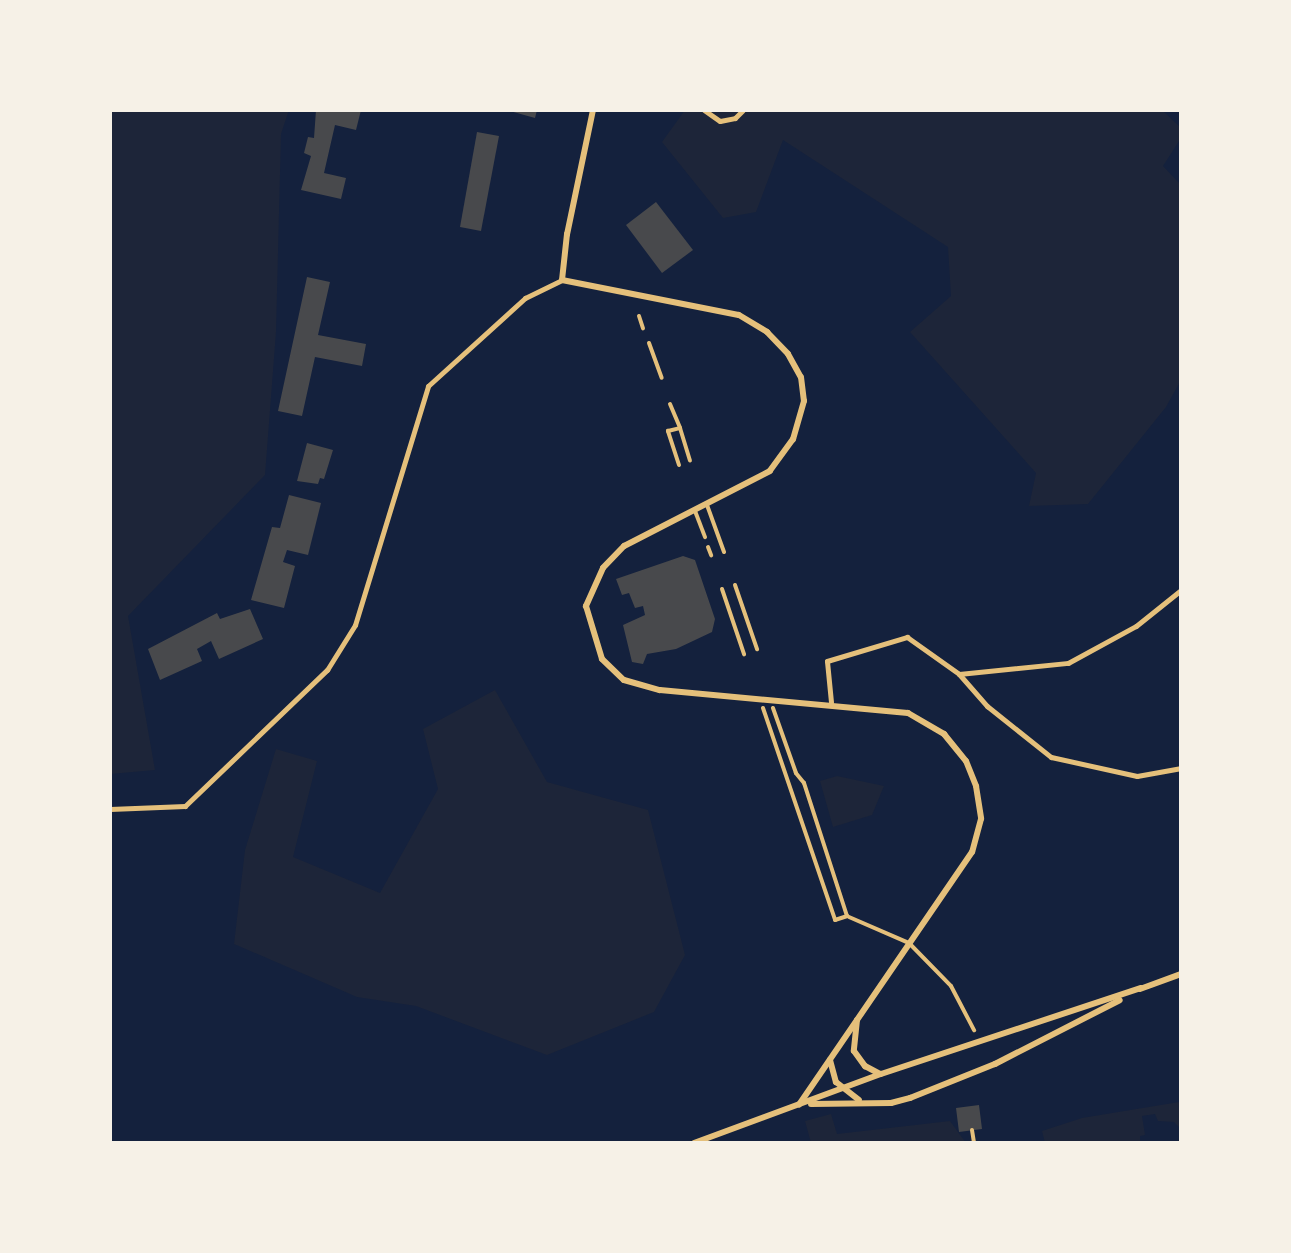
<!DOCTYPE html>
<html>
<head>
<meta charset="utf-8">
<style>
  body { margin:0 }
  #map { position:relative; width:1291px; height:1253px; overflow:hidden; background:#14213d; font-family:Georgia,serif }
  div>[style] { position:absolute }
  .green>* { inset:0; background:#1d2539 }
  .building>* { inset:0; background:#48494c }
  .pedestrian>* { height:4px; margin:-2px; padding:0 2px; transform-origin:2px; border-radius:2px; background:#e5c07b }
  .minor>* { height:5px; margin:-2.5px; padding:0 2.5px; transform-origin:2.5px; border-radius:2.5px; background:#e5c07b }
  .tertiary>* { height:6px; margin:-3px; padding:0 3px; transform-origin:3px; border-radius:3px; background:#e5c07b }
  span { translate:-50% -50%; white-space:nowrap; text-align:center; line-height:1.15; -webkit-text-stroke:10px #f6f1e7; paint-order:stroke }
  .frame { position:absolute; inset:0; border:112px solid #f6f1e7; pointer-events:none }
</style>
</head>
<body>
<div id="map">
  <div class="green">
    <i style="clip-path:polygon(110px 110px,289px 110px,281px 134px,276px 332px,265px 475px,128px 616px,155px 770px,110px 774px)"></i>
    <i style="clip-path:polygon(685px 110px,1162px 110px,1181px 128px,1181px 138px,1163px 166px,1181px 185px,1181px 380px,1166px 407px,1088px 504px,1029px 506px,1036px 473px,910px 332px,951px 296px,948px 247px,783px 140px,756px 212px,723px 218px,662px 142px)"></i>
    <i style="clip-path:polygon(495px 690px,547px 782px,648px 810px,685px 955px,654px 1012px,547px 1055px,416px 1006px,357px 997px,234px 944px,245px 850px,276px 749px,317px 761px,293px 857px,380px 893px,438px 789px,423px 729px)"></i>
    <i style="clip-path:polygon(837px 776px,884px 786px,872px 815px,833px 827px,820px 781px)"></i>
    <i style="clip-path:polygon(1179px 1102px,1181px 1129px,1174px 1122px,1158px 1121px,1155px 1114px,1142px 1116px,1145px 1135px,1140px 1136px,1140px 1143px,1045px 1143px,1042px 1131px,1082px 1118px)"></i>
    <i style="clip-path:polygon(831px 1114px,837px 1134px,950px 1121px,966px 1143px,811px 1143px,805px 1121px)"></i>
  </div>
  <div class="building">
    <i style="clip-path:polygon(316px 110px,361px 110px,356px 130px,335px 125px,324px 173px,346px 178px,341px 199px,301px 190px,311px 156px,304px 153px,308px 137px,314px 138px)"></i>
    <i style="clip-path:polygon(506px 110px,537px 110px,535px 118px)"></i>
    <i style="clip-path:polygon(477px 132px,499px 136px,481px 231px,460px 227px)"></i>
    <i style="clip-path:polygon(656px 202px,693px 250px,662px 273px,626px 225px)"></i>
    <i style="clip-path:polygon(307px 277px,330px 282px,318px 335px,366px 344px,362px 366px,315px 357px,302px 416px,278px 411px)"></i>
    <i style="clip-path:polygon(307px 443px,333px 450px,324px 479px,320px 478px,318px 484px,297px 481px)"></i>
    <i style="clip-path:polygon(289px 495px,321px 503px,308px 555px,287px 550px,283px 562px,295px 566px,284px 608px,251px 600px,272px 527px,280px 528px)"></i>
    <i style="clip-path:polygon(683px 556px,695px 560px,715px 619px,712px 632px,676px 649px,647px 654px,643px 664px,632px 662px,623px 625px,645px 615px,643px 606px,635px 608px,629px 593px,622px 595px,616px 579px)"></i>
    <i style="clip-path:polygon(250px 609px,263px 639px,219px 659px,211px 641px,197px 649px,202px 661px,160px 680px,148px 649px,217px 613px,220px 619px)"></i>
    <i style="clip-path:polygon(979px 1105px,982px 1129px,959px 1132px,956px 1108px)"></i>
  </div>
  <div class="pedestrian">
    <i style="left:639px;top:316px;width:13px;rotate:72deg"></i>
    <i style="left:649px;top:343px;width:37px;rotate:70deg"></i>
    <i style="left:670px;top:404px;width:26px;rotate:67deg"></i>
    <i style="left:679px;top:465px;width:36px;rotate:-108deg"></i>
    <i style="left:668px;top:431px;width:12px;rotate:-14deg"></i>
    <i style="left:680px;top:428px;width:34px;rotate:73deg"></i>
    <i style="left:707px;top:505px;width:50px;rotate:70.1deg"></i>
    <i style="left:695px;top:511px;width:28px;rotate:69deg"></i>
    <i style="left:708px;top:547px;width:9px;rotate:69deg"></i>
    <i style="left:735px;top:585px;width:68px;rotate:71deg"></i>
    <i style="left:722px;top:589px;width:69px;rotate:71.3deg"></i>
    <i style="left:763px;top:708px;width:224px;rotate:71.2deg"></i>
    <i style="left:835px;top:920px;width:13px;rotate:-18deg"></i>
    <i style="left:847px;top:916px;width:140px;rotate:-107.9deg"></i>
    <i style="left:804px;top:783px;width:13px;rotate:-129deg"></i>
    <i style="left:796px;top:773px;width:69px;rotate:-109.5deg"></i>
    <i style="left:849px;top:917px;width:65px;rotate:23.4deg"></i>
    <i style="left:909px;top:943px;width:60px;rotate:45.7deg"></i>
    <i style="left:951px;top:986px;width:50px;rotate:62.4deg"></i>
    <i style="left:972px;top:1130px;width:13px;rotate:81deg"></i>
  </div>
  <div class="minor">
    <i style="left:704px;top:110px;width:19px;rotate:35deg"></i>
    <i style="left:720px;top:121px;width:15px;rotate:-11deg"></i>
    <i style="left:735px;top:118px;width:11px;rotate:-45deg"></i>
    <i style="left:959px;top:674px;width:110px;rotate:-5.8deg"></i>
    <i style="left:1068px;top:663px;width:77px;rotate:-28.6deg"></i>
    <i style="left:1136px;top:626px;width:58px;rotate:-38.7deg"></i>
    <i style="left:831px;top:702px;width:41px;rotate:-95.6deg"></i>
    <i style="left:827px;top:661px;width:84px;rotate:-16.7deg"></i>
    <i style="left:907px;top:637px;width:64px;rotate:35.4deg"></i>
    <i style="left:959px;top:674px;width:43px;rotate:48.8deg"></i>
    <i style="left:987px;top:706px;width:82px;rotate:38.6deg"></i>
    <i style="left:1051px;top:757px;width:88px;rotate:12.5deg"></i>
    <i style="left:1137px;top:776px;width:45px;rotate:-10.3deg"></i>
    <i style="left:110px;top:809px;width:75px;rotate:-2.3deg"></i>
    <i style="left:185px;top:806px;width:197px;rotate:-43.8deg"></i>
    <i style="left:327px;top:670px;width:53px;rotate:-58.1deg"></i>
    <i style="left:355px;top:625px;width:250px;rotate:-73deg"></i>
    <i style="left:428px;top:386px;width:131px;rotate:-42.2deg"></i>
    <i style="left:525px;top:298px;width:41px;rotate:-25.9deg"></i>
  </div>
  <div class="tertiary">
    <i style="left:593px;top:110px;width:127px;rotate:101.8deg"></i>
    <i style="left:567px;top:234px;width:46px;rotate:96.2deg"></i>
    <i style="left:562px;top:280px;width:180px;rotate:11.2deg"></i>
    <i style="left:739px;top:315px;width:33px;rotate:31deg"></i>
    <i style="left:767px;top:332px;width:30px;rotate:46deg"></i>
    <i style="left:788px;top:354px;width:26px;rotate:61deg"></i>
    <i style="left:801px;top:377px;width:24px;rotate:83deg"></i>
    <i style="left:804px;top:401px;width:40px;rotate:106deg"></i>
    <i style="left:793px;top:439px;width:39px;rotate:126deg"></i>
    <i style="left:770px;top:471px;width:164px;rotate:152.8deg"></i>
    <i style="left:624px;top:546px;width:30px;rotate:134deg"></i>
    <i style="left:603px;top:568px;width:42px;rotate:114.1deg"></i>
    <i style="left:586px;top:606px;width:55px;rotate:73.2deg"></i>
    <i style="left:602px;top:659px;width:30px;rotate:44deg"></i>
    <i style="left:624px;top:680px;width:37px;rotate:16deg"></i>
    <i style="left:660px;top:690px;width:249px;rotate:5.3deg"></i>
    <i style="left:908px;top:713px;width:42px;rotate:30.3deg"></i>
    <i style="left:944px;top:734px;width:35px;rotate:51deg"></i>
    <i style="left:966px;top:761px;width:27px;rotate:68deg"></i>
    <i style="left:976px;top:786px;width:33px;rotate:81deg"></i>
    <i style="left:981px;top:819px;width:34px;rotate:105deg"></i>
    <i style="left:972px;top:852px;width:306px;rotate:124.4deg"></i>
    <i style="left:1140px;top:989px;width:44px;rotate:-20.1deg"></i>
    <i style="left:857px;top:1020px;width:31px;rotate:96deg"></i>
    <i style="left:854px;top:1051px;width:19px;rotate:54deg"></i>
    <i style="left:865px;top:1066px;width:17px;rotate:28deg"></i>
    <i style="left:830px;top:1060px;width:23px;rotate:75deg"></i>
    <i style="left:836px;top:1082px;width:29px;rotate:38deg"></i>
    <i style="left:811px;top:1104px;width:80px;rotate:-0.7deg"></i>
    <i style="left:891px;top:1103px;width:20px;rotate:-15deg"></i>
    <i style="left:910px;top:1098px;width:92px;rotate:-21.8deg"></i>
    <i style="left:995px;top:1064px;width:140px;rotate:-27.1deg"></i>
    <i style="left:694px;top:1143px;width:199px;rotate:-20.3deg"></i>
    <i style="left:881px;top:1074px;width:274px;rotate:-18.3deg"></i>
  </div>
  <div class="frame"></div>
</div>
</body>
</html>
